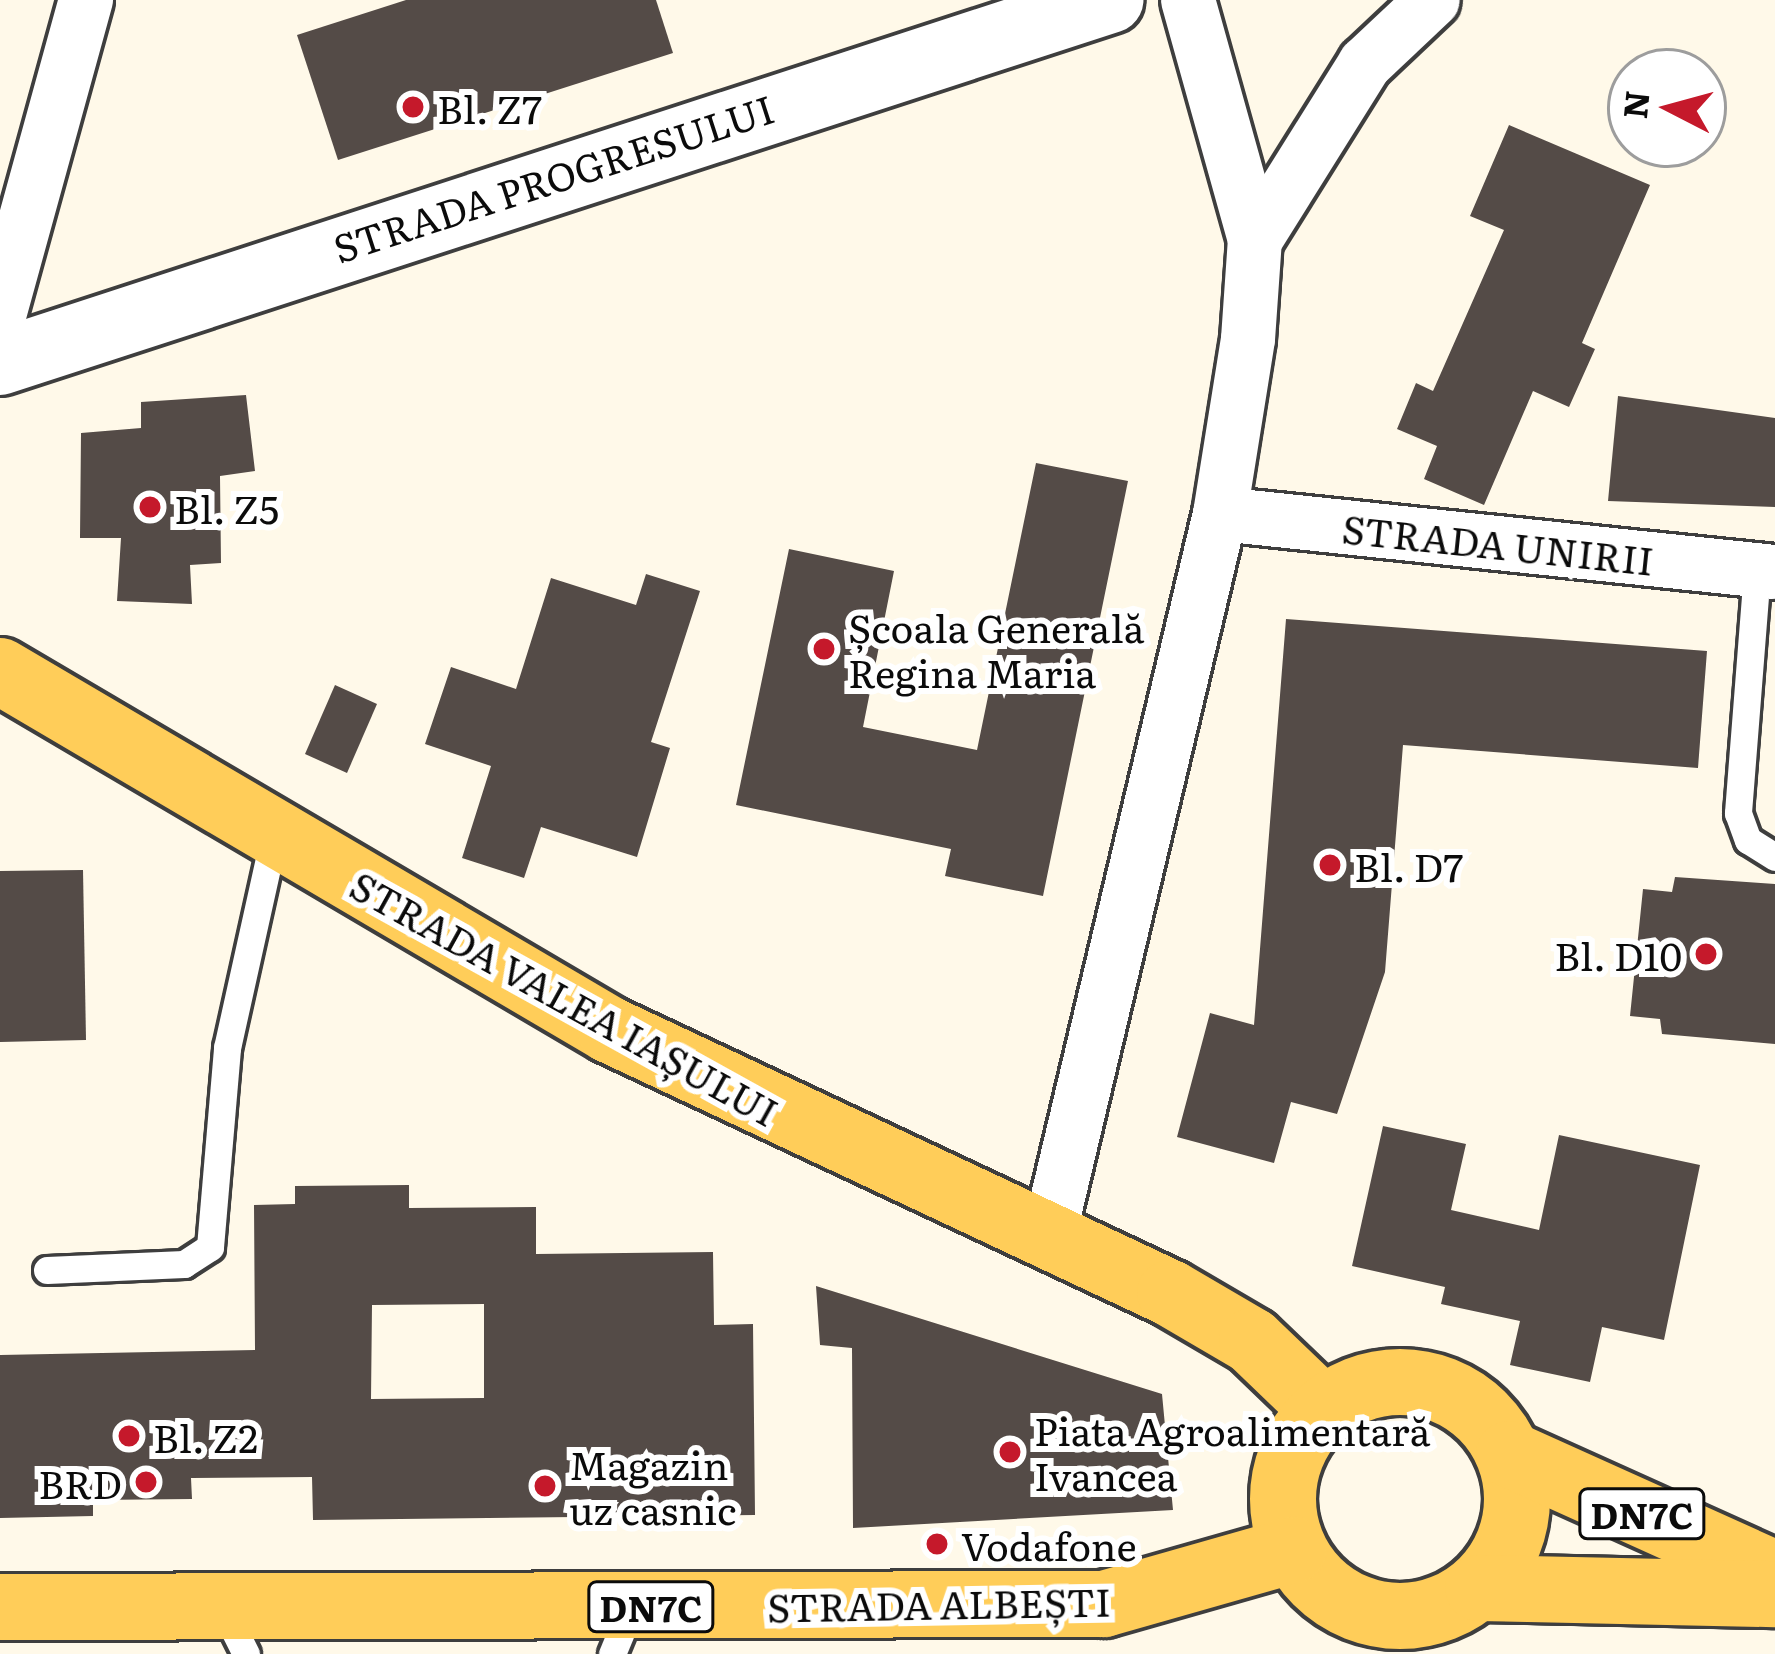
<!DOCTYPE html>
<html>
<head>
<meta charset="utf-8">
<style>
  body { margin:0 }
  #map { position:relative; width:1775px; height:1654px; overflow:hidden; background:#fff9e9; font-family:Literata,serif }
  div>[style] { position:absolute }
  .building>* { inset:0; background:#544b47 }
  .roads { filter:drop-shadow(3px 0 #3e3e3e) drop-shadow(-3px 0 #3e3e3e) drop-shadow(0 3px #3e3e3e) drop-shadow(0 -3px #3e3e3e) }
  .service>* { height:27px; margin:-13.5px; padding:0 13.5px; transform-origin:13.5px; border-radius:13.5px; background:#fff }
  .minor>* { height:54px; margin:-27px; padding:0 27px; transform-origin:27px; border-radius:27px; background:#fff }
  .tertiary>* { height:66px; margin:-33px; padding:0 33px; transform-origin:33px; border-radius:33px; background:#fff }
  .primary>* { height:66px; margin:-33px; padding:0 33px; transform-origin:33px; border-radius:33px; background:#ffcd59 }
  .primary>.ring { margin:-33px; padding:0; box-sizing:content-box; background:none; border:66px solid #ffcd59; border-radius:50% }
  .dots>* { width:33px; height:33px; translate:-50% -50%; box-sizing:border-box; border:6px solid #fff; border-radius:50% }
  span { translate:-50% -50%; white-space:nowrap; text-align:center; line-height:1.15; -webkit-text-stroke:12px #fff; paint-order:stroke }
  .shield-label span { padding:3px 9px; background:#fff; border:3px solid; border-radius:9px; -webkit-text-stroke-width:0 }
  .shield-label { font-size:36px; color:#0b0b0b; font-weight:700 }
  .poi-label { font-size:39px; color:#0b0b0b }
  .left { translate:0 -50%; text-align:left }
  .right { translate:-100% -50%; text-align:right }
  .street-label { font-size:39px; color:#0b0b0b }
  .north { position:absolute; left:1607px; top:48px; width:120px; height:120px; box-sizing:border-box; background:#fff; border:3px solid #9d9d9d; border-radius:50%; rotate:276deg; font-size:33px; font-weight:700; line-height:48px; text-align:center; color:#0b0b0b }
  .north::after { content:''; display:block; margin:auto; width:42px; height:54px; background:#c5192b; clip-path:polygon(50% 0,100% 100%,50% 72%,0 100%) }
</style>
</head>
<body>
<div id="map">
  <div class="building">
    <i style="clip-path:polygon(406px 0,656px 0,673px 53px,338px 160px,297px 35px)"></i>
    <i style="clip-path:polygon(1509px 125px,1650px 185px,1582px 343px,1595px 349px,1569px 407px,1533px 391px,1484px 505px,1424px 479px,1437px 446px,1397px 429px,1416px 383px,1433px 391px,1504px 230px,1470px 216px)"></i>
    <i style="clip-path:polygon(246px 395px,255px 471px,220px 476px,221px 563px,190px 565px,192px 604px,117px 601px,121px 538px,80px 538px,81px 433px,141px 428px,141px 402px)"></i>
    <i style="clip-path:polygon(1618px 396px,1775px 418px,1775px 507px,1608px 501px)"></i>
    <i style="clip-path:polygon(1036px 463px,1128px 481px,1043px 896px,945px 876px,951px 849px,736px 805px,789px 549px,894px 571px,863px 727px,977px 750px)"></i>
    <i style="clip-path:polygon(646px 574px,700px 591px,651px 742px,670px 748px,637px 857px,541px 827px,524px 878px,462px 858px,491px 766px,425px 744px,451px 667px,516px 689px,551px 578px,636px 605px)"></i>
    <i style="clip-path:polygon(1286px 619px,1707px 651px,1698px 768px,1403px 745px,1385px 972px,1337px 1114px,1291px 1102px,1274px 1163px,1177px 1137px,1210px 1013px,1254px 1025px)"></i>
    <i style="clip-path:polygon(335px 685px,377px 704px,347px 773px,305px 754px)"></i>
    <i style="clip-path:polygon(83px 870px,86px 1040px,0 1042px,0 871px)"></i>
    <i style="clip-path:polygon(1675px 877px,1775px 884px,1775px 1044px,1662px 1034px,1660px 1019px,1630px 1016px,1643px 889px,1672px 892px)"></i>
    <i style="clip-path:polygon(1383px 1126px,1466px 1144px,1451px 1210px,1539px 1230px,1559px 1135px,1700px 1165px,1664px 1340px,1602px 1327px,1590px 1382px,1510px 1365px,1520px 1321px,1441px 1304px,1445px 1287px,1352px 1266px)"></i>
    <i style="clip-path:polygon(evenodd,409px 1185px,409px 1208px,536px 1207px,536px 1254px,713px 1252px,714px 1325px,753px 1324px,755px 1515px,313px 1520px,312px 1477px,191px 1478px,192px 1499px,93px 1500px,93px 1516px,0 1518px,0 1355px,255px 1350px,254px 1205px,295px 1204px,295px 1186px,409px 1185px,484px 1304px,484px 1398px,371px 1399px,372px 1305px,484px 1304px)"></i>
    <i style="clip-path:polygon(816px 1286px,1162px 1394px,1173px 1510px,853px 1528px,852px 1348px,820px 1345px)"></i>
  </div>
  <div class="roads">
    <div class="service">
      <i style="left:1757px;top:571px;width:243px;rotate:94.5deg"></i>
      <i style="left:1738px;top:813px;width:29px;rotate:70deg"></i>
      <i style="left:1748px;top:840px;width:32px;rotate:32deg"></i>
      <i style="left:47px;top:1270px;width:137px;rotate:-2.5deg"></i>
      <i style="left:184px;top:1264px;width:31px;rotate:-33deg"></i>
      <i style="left:210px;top:1247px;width:200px;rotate:-85.1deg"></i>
      <i style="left:227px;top:1048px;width:217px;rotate:-77.5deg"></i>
      <i style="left:224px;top:1610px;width:49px;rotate:63.4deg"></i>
      <i style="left:612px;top:1654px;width:50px;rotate:-67.6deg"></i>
    </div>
    <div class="minor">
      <i style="left:1255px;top:240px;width:208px;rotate:-58deg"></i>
      <i style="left:1365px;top:64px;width:93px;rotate:-43.3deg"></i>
      <i style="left:0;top:312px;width:324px;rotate:-74.6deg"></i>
      <i style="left:1220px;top:514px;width:558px;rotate:5.97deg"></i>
      <i style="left:1049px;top:1235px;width:741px;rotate:-76.66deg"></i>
      <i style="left:1220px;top:514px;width:177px;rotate:-80.9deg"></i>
      <i style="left:1248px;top:339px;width:99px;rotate:-86deg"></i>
      <i style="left:1255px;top:240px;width:249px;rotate:-105.6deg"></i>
    </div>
    <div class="tertiary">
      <i style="left:0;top:362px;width:1168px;rotate:-18.06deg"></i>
    </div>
    <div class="primary">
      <i style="left:0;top:671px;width:708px;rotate:30.48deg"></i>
      <i style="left:610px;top:1030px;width:619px;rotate:25.16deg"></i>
      <i style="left:1170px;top:1293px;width:95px;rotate:30.3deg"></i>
      <i style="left:1252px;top:1341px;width:98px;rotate:43.8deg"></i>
      <i class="ring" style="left:1283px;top:1382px;width:168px;height:168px"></i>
      <i style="left:1509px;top:1454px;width:292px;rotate:24.3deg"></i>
      <i style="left:1478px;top:1588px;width:297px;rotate:1.2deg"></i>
      <i style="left:0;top:1607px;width:1104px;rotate:-0.16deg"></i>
      <i style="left:1104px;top:1604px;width:197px;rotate:-15.9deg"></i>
    </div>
  </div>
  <div class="dots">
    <i style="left:413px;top:107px;background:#c5192b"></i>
    <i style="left:150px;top:507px;background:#c5192b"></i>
    <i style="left:824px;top:649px;background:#c5192b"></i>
    <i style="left:1330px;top:865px;background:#c5192b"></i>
    <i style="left:1706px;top:954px;background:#c5192b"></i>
    <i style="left:129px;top:1436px;background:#c5192b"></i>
    <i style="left:1010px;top:1452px;background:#c5192b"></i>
    <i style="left:146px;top:1482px;background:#c5192b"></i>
    <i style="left:545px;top:1486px;background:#c5192b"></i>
    <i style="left:937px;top:1544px;background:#c5192b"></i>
  </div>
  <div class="shield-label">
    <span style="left:1642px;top:1514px">DN7C</span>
    <span style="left:651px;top:1607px">DN7C</span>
  </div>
  <div class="poi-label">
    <span class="left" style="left:437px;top:107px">Bl. Z7</span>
    <span class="left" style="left:174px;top:507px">Bl. Z5</span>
    <span class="left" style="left:848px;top:649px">Școala Generală<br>Regina Maria</span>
    <span class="left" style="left:1354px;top:865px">Bl. D7</span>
    <span class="right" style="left:1682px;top:954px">Bl. D10</span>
    <span class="left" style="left:1034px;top:1452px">Piata Agroalimentară<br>Ivancea</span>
    <span class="left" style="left:153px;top:1436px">Bl. Z2</span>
    <span class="left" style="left:569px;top:1486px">Magazin<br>uz casnic</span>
    <span class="right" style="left:122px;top:1482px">BRD</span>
    <span class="left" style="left:961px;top:1544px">Vodafone</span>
  </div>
  <div class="street-label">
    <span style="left:553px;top:177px;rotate:-18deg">STRADA PROGRESULUI</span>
    <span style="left:1498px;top:543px;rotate:6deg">STRADA UNIRII</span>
    <span style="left:565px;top:997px;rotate:29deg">STRADA VALEA IAȘULUI</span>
    <span style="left:939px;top:1603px;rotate:-1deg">STRADA ALBEȘTI</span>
  </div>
  <div class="north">N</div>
</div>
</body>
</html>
